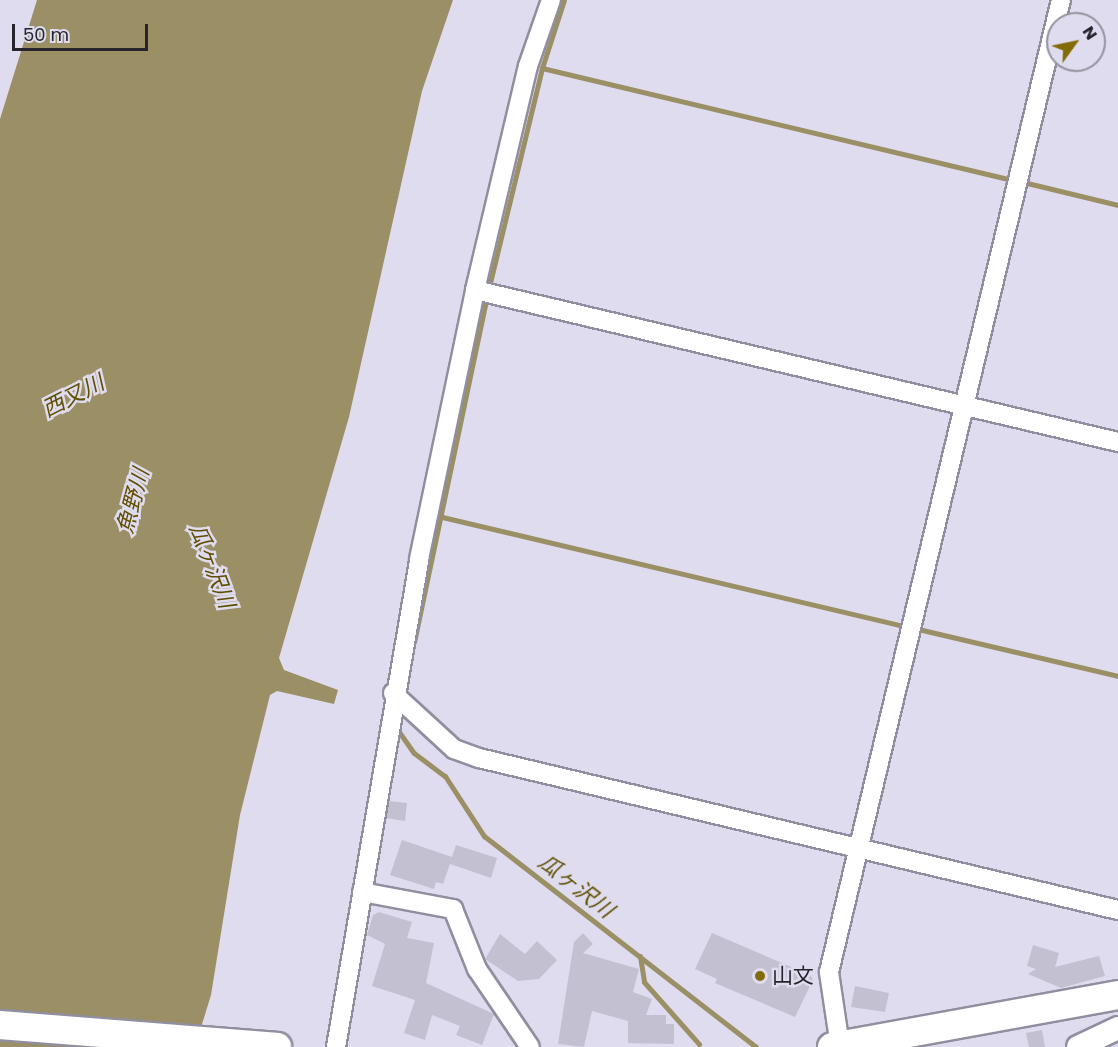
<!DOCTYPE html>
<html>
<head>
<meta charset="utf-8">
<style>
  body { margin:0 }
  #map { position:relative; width:1118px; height:1047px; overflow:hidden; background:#dedcee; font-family:Poppins,"Noto Sans JP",sans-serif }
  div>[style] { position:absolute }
  .water>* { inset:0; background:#9b8f66 }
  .stream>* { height:5px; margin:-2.5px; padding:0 2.5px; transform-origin:2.5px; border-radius:2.5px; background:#9b8f66 }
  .building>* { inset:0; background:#c3c0d2 }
  .roads { filter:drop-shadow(2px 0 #908e9f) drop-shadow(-2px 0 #908e9f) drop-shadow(0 2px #908e9f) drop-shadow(0 -2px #908e9f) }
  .minor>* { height:18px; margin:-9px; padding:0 9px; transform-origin:9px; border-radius:9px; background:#fff }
  .tertiary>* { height:22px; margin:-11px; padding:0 11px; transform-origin:11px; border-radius:11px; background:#fff }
  .primary>* { height:28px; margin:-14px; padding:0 14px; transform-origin:14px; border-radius:14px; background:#fff }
  .dots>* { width:16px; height:16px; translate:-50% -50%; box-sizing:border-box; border:3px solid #dedcee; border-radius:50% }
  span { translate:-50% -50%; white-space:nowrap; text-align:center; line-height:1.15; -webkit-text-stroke:5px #dedcee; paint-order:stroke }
  .poi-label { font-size:21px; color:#26252c }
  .left { translate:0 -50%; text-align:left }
  .water-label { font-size:22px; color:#614f00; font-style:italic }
  .north { position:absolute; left:1046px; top:12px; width:60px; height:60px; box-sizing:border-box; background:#dedcee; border:2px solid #9493a0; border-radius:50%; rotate:57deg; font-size:16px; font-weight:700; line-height:24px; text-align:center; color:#26252c }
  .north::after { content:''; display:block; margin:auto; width:21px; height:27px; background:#836c07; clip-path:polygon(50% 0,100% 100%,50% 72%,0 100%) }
  .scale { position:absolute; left:12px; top:24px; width:136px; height:27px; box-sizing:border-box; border:3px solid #26252c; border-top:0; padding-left:8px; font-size:18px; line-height:21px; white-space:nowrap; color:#26252c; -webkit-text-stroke:4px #dedcee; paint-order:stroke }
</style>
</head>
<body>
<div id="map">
  <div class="water">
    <i style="clip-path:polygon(37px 0,453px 0,422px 91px,349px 417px,279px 658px,284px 670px,338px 690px,334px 704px,277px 691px,270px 695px,240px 815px,211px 995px,195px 1047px,0 1047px,0 119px)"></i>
  </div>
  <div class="stream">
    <i style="left:542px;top:68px;width:480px;rotate:13.4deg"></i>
    <i style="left:1023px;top:182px;width:98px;rotate:13.6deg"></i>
    <i style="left:489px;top:287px;width:225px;rotate:-76.4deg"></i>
    <i style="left:542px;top:68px;width:71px;rotate:-72.1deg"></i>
    <i style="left:438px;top:516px;width:480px;rotate:13.3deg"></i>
    <i style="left:918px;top:629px;width:205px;rotate:13.2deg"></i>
    <i style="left:414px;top:642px;width:350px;rotate:-78.1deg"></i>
    <i style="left:397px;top:729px;width:29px;rotate:55deg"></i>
    <i style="left:414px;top:753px;width:39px;rotate:37deg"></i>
    <i style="left:445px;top:776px;width:72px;rotate:57deg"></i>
    <i style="left:484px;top:836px;width:344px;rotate:37.8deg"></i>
    <i style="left:640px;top:956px;width:26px;rotate:81deg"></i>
    <i style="left:644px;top:982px;width:83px;rotate:48.4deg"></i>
  </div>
  <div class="building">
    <i style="clip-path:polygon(389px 801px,407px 803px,405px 821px,386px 818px)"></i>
    <i style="clip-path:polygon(402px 840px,452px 857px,456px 845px,497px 858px,491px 878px,450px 864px,443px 884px,436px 882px,434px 889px,390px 875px)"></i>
    <i style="clip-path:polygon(379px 912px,412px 922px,407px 938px,434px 943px,426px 983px,494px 1014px,482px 1045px,456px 1035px,460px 1026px,432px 1015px,425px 1040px,404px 1033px,415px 1000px,372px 986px,385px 944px,367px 935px,373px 915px)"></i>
    <i style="clip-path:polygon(583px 933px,593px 944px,583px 953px,639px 969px,633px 992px,652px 999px,646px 1015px,666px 1015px,666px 1024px,674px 1024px,674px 1044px,628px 1043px,628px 1021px,592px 1011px,584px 1047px,558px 1044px,574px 942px)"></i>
    <i style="clip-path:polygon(712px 933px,810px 975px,813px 980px,795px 1017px,715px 983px,717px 979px,695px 969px)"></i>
    <i style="clip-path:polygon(500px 934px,525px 954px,537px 941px,557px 960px,539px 979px,518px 981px,485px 959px)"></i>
    <i style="clip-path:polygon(1033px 945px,1059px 953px,1055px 967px,1099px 956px,1105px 976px,1061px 988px,1028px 974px,1036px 969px,1027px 966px)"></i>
    <i style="clip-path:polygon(855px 986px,889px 993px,885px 1012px,851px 1007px)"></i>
    <i style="clip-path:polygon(1042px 1030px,1045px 1047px,1029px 1047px,1026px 1033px)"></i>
  </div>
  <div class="roads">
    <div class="minor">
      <i style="left:475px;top:290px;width:661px;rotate:13.3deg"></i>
      <i style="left:393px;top:693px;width:83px;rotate:42.6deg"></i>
      <i style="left:454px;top:749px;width:27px;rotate:20deg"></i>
      <i style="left:479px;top:758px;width:657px;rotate:13.38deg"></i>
      <i style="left:362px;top:892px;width:93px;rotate:10.6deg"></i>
      <i style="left:453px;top:909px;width:65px;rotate:68.2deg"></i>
      <i style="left:477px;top:969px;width:94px;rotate:55.8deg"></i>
      <i style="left:840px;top:1046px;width:75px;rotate:-98.5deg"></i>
      <i style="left:829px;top:972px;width:999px;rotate:-76.58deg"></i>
      <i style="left:336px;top:1047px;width:495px;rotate:-80.3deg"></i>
      <i style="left:419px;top:559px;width:275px;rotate:-78.2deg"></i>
      <i style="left:475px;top:290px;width:230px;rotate:-76.7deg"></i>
      <i style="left:528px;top:66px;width:70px;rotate:-70.8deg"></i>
    </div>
    <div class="tertiary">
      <i style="left:1078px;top:1047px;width:44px;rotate:-25.4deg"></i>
    </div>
    <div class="primary">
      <i style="left:0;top:1025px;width:278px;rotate:4.5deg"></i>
      <i style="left:832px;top:1047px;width:291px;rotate:-10.3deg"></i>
    </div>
  </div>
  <div class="dots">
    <i style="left:760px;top:976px;background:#836c07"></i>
  </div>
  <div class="poi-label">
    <span class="left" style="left:772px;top:976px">山文</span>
  </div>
  <div class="water-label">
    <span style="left:73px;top:396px;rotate:-27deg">西又川</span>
    <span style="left:133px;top:501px;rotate:-75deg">魚野川</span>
    <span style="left:212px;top:566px;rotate:69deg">瓜ヶ沢川</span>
    <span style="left:576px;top:886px;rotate:38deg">瓜ヶ沢川</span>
  </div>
  <div class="north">N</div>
  <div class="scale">50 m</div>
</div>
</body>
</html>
